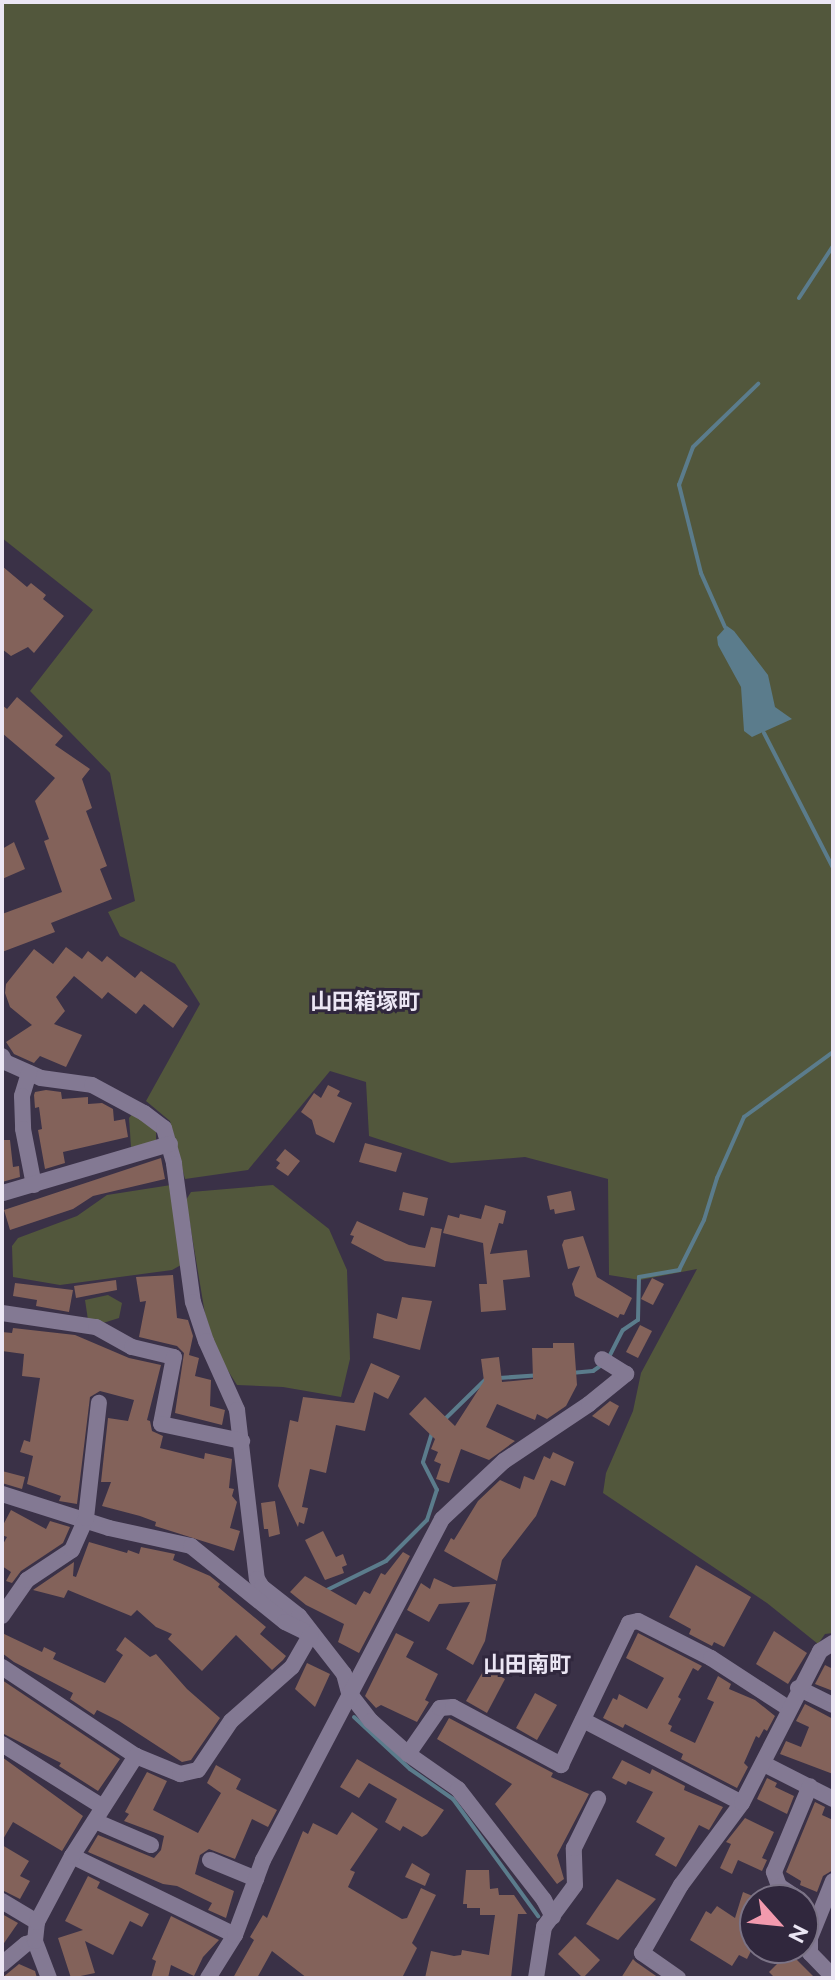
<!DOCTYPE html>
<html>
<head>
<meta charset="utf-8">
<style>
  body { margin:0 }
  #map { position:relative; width:835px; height:1980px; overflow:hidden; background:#3a3147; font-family:Raleway,"Noto Sans JP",sans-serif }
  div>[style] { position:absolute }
  .green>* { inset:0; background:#52573c }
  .water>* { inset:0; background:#5b7c8c }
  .stream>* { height:4px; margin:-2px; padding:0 2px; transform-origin:2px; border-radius:2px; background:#5b7c8c }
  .building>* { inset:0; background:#83625a }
  .minor>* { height:16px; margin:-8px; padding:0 8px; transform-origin:8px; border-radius:8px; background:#837993 }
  span { translate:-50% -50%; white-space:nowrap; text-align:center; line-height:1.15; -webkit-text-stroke:6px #30273d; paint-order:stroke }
  .neighbourhood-label { font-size:22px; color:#ebe6f4; font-weight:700 }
  .frame { position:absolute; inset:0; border:4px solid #ebe6f4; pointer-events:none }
  .north { position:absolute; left:739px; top:1884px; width:80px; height:80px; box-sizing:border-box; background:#30273d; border:2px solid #7b7386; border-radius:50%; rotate:117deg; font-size:22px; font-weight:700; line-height:32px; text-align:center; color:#ebe6f4 }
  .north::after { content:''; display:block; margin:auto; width:28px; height:36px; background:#f29aae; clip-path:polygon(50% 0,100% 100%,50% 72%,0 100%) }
</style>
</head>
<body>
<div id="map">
  <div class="green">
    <i style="clip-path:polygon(2px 2px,833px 2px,833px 1633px,825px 1634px,818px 1644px,767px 1603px,603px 1493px,606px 1473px,633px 1411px,641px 1373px,697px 1269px,640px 1280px,609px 1275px,608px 1179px,525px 1157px,451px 1163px,369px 1136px,366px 1082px,330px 1071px,248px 1170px,185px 1179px,170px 1121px,146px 1101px,200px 1004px,175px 964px,120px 936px,108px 912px,135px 901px,110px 773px,30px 691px,93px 610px,2px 538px)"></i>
    <i style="clip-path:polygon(133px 1113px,156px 1131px,156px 1142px,131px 1147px,129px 1118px)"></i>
    <i style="clip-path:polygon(171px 1185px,181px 1265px,172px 1270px,60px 1285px,13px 1277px,12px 1246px,18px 1238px,77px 1216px,107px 1195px)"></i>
    <i style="clip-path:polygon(273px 1185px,329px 1229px,347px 1270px,350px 1359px,341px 1397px,283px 1387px,237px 1385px,218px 1355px,205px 1314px,186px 1200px,191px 1192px)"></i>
    <i style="clip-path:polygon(108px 1295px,122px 1303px,119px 1318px,103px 1323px,88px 1320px,85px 1300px)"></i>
  </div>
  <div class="water">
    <i style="clip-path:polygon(727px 626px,734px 631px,768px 675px,775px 707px,792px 719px,752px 737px,744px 731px,741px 687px,718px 645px,717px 637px)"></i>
  </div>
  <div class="stream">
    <i style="left:799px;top:298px;width:62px;rotate:-56.8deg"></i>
    <i style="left:725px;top:627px;width:59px;rotate:-114deg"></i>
    <i style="left:701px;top:573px;width:91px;rotate:-104deg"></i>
    <i style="left:679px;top:485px;width:40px;rotate:-69.8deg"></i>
    <i style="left:693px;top:447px;width:91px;rotate:-44.1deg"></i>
    <i style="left:764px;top:733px;width:152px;rotate:62.9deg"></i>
    <i style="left:609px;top:1357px;width:30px;rotate:-63deg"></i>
    <i style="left:623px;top:1330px;width:18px;rotate:-34deg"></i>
    <i style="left:638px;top:1320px;width:43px;rotate:-88.7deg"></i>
    <i style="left:639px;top:1277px;width:41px;rotate:-9.9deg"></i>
    <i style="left:679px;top:1270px;width:56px;rotate:-63.4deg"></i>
    <i style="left:704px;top:1220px;width:44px;rotate:-72.8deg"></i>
    <i style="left:717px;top:1178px;width:67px;rotate:-66.1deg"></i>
    <i style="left:744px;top:1117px;width:110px;rotate:-36.1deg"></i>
    <i style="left:571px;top:1373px;width:22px;rotate:-5deg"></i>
    <i style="left:593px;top:1371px;width:12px;rotate:-35deg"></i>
    <i style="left:499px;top:1378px;width:39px;rotate:-4deg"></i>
    <i style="left:444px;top:1420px;width:59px;rotate:-44.3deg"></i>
    <i style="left:327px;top:1590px;width:66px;rotate:-26.2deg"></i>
    <i style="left:386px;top:1561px;width:58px;rotate:-45deg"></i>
    <i style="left:427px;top:1520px;width:32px;rotate:-72deg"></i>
    <i style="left:437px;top:1490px;width:31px;rotate:-117deg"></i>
    <i style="left:423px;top:1462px;width:31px;rotate:-73deg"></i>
    <i style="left:354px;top:1717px;width:76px;rotate:42.9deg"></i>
    <i style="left:410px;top:1769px;width:52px;rotate:34.9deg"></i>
    <i style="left:453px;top:1799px;width:145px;rotate:54deg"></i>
  </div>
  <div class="building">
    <i style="clip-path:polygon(2px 566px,27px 587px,31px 583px,46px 595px,43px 599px,64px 616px,34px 653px,28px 647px,11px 656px,2px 649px)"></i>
    <i style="clip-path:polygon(17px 697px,63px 736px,55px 745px,90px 769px,82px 779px,92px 808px,86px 811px,107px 866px,100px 869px,112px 899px,51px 923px,55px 932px,2px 952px,2px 914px,62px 892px,44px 841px,49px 839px,35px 801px,55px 778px,2px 733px,2px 705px,7px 709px)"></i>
    <i style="clip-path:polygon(14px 842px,25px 869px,2px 879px,2px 849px)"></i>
    <i style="clip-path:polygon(66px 947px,82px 959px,88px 951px,102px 962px,107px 956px,135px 978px,141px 971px,188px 1006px,173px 1028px,144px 1004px,136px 1014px,108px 992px,102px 999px,74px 976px,56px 997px,65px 1011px,54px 1024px,82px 1035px,66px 1067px,40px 1056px,34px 1063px,14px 1054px,6px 1042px,32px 1025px,10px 1007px,5px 993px,6px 984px,34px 949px,53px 964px)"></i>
    <i style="clip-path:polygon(328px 1085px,340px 1091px,337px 1096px,352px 1103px,334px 1143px,316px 1134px,312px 1120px,301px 1112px,314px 1093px,321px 1098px)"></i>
    <i style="clip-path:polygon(46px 1090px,61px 1092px,62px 1099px,88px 1097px,88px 1104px,102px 1103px,113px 1109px,114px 1121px,125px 1119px,128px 1137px,63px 1152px,65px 1163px,45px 1169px,38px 1130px,42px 1129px,39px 1107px,35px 1108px,34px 1095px,35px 1092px)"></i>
    <i style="clip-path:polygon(2px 1140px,10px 1140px,13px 1167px,19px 1166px,20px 1177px,2px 1182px)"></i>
    <i style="clip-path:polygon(365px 1143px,402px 1153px,396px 1172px,359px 1162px)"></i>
    <i style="clip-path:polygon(285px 1149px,300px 1161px,288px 1176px,276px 1168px,280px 1163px,276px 1160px)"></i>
    <i style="clip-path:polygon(161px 1158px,165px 1179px,93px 1196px,73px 1209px,10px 1230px,4px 1210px)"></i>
    <i style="clip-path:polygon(571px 1191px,575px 1210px,555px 1214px,554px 1209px,550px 1210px,547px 1196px)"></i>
    <i style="clip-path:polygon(403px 1192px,428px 1198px,424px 1216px,399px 1210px)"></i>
    <i style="clip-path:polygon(485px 1205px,506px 1211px,503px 1224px,499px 1223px,490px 1254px,527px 1250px,530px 1277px,503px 1280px,506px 1310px,481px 1312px,479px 1284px,487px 1284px,483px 1243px,443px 1233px,448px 1215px,459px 1218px,460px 1214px,481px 1219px)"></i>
    <i style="clip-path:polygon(357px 1221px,409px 1245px,425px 1248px,431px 1227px,442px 1229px,435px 1267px,385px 1261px,351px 1243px,354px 1236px,350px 1235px)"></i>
    <i style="clip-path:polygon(583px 1236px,597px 1277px,632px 1298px,624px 1315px,620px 1314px,618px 1318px,575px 1296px,572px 1284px,580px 1266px,568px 1269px,562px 1245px,564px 1240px)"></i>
    <i style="clip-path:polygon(173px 1275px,177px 1318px,188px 1320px,193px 1336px,189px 1355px,199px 1358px,195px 1376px,211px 1380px,210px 1406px,225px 1410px,222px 1425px,175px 1413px,184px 1353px,177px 1346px,139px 1337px,146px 1301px,140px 1302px,136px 1277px)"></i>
    <i style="clip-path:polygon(652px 1278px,664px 1284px,653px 1305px,641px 1299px)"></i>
    <i style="clip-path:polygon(116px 1280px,117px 1290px,76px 1298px,74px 1286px)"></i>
    <i style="clip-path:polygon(15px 1283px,73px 1290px,69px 1312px,36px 1306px,37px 1300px,13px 1296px)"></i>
    <i style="clip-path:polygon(402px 1297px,432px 1301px,420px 1350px,373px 1338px,377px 1313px,397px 1319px)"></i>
    <i style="clip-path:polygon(640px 1325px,652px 1331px,638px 1358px,626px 1352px)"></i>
    <i style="clip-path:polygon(13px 1328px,75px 1335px,129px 1358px,161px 1365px,147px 1420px,150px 1421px,152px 1431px,163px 1436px,160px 1448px,204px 1459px,205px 1453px,232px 1459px,229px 1488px,234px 1489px,232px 1496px,237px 1502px,230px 1528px,240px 1531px,234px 1551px,155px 1526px,156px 1522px,140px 1516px,102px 1506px,111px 1482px,101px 1482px,108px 1418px,128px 1421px,134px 1400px,100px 1391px,90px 1397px,77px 1504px,59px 1501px,61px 1496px,27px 1484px,33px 1456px,20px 1452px,24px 1440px,30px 1442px,40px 1378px,22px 1376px,24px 1354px,2px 1351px,2px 1332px,12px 1333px)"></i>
    <i style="clip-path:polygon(553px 1343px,574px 1343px,577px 1385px,566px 1406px,547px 1419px,537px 1414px,535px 1420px,497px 1404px,486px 1427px,515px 1441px,489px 1460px,461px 1449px,449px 1483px,436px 1479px,441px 1464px,434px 1461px,438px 1452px,431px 1449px,435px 1439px,409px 1414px,425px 1397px,455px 1426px,484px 1381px,481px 1359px,499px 1357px,502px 1382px,533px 1379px,532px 1348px,553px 1348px)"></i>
    <i style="clip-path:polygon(371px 1363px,400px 1376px,388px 1399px,374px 1392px,365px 1431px,336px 1425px,326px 1473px,310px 1469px,302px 1507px,308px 1508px,304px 1524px,299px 1522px,298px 1527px,278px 1486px,290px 1420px,298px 1422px,303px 1397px,354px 1403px)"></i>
    <i style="clip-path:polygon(610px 1401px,619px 1406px,609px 1426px,592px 1416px)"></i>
    <i style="clip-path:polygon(553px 1452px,574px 1462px,565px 1486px,551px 1480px,536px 1516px,502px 1560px,497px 1581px,444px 1551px,451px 1538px,454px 1540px,478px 1501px,500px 1480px,520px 1489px,524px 1476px,534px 1480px,544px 1456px,550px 1459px)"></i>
    <i style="clip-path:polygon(2px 1471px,25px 1477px,22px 1489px,2px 1483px)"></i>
    <i style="clip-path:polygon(275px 1501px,280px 1534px,269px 1537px,268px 1529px,264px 1529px,261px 1503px)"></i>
    <i style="clip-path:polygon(11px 1510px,46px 1529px,50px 1521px,70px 1527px,63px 1543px,21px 1571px,12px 1583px,6px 1581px,11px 1572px,2px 1566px,2px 1546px,7px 1537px,2px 1535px,2px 1527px)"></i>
    <i style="clip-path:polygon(323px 1531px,336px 1557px,343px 1554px,347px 1565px,342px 1567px,344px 1573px,325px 1580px,305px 1540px)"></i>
    <i style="clip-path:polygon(89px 1542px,127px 1553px,128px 1550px,139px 1554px,141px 1547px,175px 1554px,173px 1560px,210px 1576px,220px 1584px,218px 1587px,266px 1627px,260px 1634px,286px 1656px,283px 1660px,272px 1670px,236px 1635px,202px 1671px,168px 1639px,172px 1634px,156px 1627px,137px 1610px,131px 1616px,68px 1590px,64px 1598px,33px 1590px,74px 1562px,73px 1576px,76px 1577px)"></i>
    <i style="clip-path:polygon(403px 1552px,410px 1556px,359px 1653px,338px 1642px,344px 1624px,306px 1605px,290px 1592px,305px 1576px,356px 1605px,364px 1591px,370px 1594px,381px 1573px,385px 1575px)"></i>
    <i style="clip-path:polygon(696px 1565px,751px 1597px,724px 1647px,714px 1642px,712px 1646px,689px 1634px,691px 1629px,669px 1617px)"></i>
    <i style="clip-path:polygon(434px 1578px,453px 1587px,496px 1584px,485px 1641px,473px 1665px,446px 1649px,470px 1602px,439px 1604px,429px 1622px,407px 1610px,421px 1583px,430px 1589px)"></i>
    <i style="clip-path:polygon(774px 1631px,807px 1653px,788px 1684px,756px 1664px)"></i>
    <i style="clip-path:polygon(2px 1633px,42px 1652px,44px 1647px,56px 1653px,53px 1659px,105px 1683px,123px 1655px,116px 1650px,125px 1637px,150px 1657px,156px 1654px,187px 1689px,220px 1718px,191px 1760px,182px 1762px,119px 1721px,97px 1710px,94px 1715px,70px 1699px,73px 1693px,14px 1662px,2px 1653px)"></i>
    <i style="clip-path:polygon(396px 1633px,414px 1642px,406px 1657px,438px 1674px,425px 1700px,429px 1702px,417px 1722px,381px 1705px,376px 1708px,365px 1696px)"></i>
    <i style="clip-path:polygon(638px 1633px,702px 1666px,698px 1671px,693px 1668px,678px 1697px,681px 1699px,668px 1724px,672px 1726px,670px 1731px,695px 1743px,714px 1702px,707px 1699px,718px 1676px,731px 1684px,729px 1689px,755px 1700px,775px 1716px,767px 1731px,764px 1729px,759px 1738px,756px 1736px,744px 1763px,748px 1767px,737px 1788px,681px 1759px,683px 1754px,625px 1724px,623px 1728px,603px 1718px,613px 1698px,617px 1700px,619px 1694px,647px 1709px,664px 1678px,626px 1658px)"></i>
    <i style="clip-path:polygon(307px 1663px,330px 1674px,315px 1707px,295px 1689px)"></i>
    <i style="clip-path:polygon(825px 1665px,833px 1669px,833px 1691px,815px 1684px)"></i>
    <i style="clip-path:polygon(485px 1668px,505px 1679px,487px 1713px,466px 1701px)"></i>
    <i style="clip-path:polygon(2px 1680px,120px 1759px,98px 1791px,59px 1766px,61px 1763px,2px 1733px)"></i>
    <i style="clip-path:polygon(535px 1693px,557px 1705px,537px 1740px,516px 1728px)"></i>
    <i style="clip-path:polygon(805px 1704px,833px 1719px,833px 1774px,780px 1754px,786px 1741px,801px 1747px,809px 1727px,796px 1721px)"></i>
    <i style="clip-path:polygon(449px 1718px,553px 1773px,551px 1777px,589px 1794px,557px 1855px,564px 1879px,557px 1884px,495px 1804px,512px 1784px,437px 1739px)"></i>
    <i style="clip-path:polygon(2px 1757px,83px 1816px,62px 1851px,13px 1822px,2px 1841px)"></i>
    <i style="clip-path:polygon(357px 1759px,444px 1810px,427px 1834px,422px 1837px,403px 1826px,400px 1831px,385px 1822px,397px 1799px,369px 1783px,359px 1798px,340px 1787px)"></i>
    <i style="clip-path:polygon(622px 1760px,650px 1774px,652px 1769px,685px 1786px,684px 1790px,723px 1807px,709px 1830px,699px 1825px,676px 1867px,655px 1855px,665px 1838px,636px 1822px,653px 1792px,628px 1781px,626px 1785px,612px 1778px)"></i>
    <i style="clip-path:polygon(216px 1765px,241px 1779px,236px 1789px,277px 1810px,268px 1827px,252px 1819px,235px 1859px,209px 1849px,200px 1855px,195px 1874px,234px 1891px,226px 1918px,208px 1910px,212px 1903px,177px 1886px,163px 1884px,88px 1852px,98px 1835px,154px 1858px,161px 1850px,164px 1836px,124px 1821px,129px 1814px,125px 1812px,147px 1772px,167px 1781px,153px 1810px,198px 1833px,221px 1793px,207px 1783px)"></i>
    <i style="clip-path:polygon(767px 1778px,777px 1783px,775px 1787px,794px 1796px,787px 1814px,757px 1799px)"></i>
    <i style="clip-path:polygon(815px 1802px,825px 1807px,822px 1815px,833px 1820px,833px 1870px,823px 1876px,817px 1892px,800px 1885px,801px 1881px,786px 1872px)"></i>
    <i style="clip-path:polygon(352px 1812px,378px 1829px,350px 1870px,355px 1872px,348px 1887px,402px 1919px,407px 1918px,421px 1888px,436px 1895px,412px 1943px,417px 1948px,402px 1978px,307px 1978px,272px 1951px,257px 1978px,233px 1978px,254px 1940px,250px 1937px,263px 1915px,267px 1918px,303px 1831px,308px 1834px,313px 1823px,337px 1835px)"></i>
    <i style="clip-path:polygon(745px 1818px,774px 1832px,762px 1858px,767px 1860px,762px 1871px,738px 1860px,732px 1874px,720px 1868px,731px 1844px,726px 1842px)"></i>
    <i style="clip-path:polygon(2px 1845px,29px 1861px,20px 1876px,30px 1881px,20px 1899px,2px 1890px)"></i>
    <i style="clip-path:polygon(412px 1863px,430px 1874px,425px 1886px,405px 1877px)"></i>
    <i style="clip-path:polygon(466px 1870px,489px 1870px,490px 1889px,498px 1888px,499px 1895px,514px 1895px,527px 1914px,518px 1914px,511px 1978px,425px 1978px,431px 1951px,454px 1956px,461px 1955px,462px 1950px,489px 1955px,495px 1915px,480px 1915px,480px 1908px,467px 1908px,467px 1904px,463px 1904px)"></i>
    <i style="clip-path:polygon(88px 1876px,100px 1882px,97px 1888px,149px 1914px,142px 1927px,130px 1921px,113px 1955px,85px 1941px,95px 1973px,71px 1978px,58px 1938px,83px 1930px,65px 1921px)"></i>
    <i style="clip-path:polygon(617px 1879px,656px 1899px,618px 1940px,586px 1924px)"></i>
    <i style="clip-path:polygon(743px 1892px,755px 1897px,755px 1943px,747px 1959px,739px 1955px,732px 1966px,690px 1940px,706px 1911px,711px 1914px,717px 1906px,735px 1918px)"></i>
    <i style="clip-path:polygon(2px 1914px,18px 1923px,2px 1946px)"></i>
    <i style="clip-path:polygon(171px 1916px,219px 1940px,203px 1957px,194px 1976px,171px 1965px,168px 1978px,151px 1978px,156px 1961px,152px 1959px)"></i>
    <i style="clip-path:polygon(575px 1936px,600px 1960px,583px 1978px,558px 1954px)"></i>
    <i style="clip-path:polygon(789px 1952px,815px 1978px,775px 1978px,769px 1972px)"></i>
    <i style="clip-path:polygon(633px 1959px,636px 1962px,659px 1978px,621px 1978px)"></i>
    <i style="clip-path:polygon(19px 1964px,35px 1971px,37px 1978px,2px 1978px)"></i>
  </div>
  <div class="minor">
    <i style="left:2px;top:1056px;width:7px;rotate:63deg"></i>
    <i style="left:5px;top:1062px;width:39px;rotate:24deg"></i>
    <i style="left:41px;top:1078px;width:51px;rotate:7.8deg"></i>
    <i style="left:92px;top:1085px;width:59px;rotate:28.3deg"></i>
    <i style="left:144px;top:1113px;width:25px;rotate:37deg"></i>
    <i style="left:164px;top:1128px;width:37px;rotate:74deg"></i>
    <i style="left:174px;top:1164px;width:139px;rotate:82.2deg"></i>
    <i style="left:193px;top:1302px;width:41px;rotate:71.6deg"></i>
    <i style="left:206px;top:1341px;width:76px;rotate:65.8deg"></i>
    <i style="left:237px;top:1410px;width:170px;rotate:83.3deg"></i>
    <i style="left:257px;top:1579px;width:9px;rotate:58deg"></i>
    <i style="left:262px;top:1587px;width:47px;rotate:38.1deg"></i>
    <i style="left:299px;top:1616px;width:73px;rotate:52.2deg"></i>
    <i style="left:344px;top:1674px;width:20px;rotate:75deg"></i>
    <i style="left:349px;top:1693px;width:36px;rotate:52deg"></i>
    <i style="left:371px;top:1721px;width:50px;rotate:41.7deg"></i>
    <i style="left:408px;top:1754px;width:61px;rotate:35deg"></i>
    <i style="left:458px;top:1789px;width:140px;rotate:52.2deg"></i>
    <i style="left:544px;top:1900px;width:19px;rotate:62deg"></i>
    <i style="left:29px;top:1073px;width:24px;rotate:107deg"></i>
    <i style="left:22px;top:1096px;width:33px;rotate:88deg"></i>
    <i style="left:23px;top:1129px;width:57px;rotate:78.9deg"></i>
    <i style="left:3px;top:1193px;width:174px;rotate:-16.4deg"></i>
    <i style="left:2px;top:1313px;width:95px;rotate:8.5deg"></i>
    <i style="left:96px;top:1327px;width:41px;rotate:29.1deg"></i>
    <i style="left:132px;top:1347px;width:43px;rotate:13.4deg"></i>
    <i style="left:174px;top:1357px;width:68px;rotate:101deg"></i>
    <i style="left:161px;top:1424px;width:83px;rotate:11.9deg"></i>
    <i style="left:2px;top:1494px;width:112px;rotate:17.6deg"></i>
    <i style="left:109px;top:1528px;width:84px;rotate:12.4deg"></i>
    <i style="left:191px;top:1546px;width:121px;rotate:39deg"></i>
    <i style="left:285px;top:1622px;width:28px;rotate:26deg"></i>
    <i style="left:2px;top:1616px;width:44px;rotate:-55.2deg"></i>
    <i style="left:27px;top:1580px;width:54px;rotate:-33.7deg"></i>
    <i style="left:72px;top:1550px;width:35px;rotate:-66deg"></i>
    <i style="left:86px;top:1518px;width:116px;rotate:-83.6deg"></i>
    <i style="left:2px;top:1667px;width:161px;rotate:33.6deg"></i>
    <i style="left:136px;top:1756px;width:48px;rotate:22.2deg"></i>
    <i style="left:180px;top:1774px;width:18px;rotate:-13deg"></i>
    <i style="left:198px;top:1770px;width:59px;rotate:-56deg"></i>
    <i style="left:231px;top:1721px;width:81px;rotate:-41.5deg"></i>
    <i style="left:292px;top:1667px;width:38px;rotate:-60deg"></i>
    <i style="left:798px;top:1688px;width:39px;rotate:26deg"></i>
    <i style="left:583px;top:1720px;width:179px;rotate:27.6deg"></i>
    <i style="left:2px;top:1744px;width:119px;rotate:32deg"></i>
    <i style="left:408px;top:1754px;width:56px;rotate:-55.2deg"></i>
    <i style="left:440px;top:1708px;width:13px;rotate:-4deg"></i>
    <i style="left:453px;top:1707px;width:123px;rotate:28.2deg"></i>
    <i style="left:561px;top:1765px;width:157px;rotate:-64.4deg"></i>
    <i style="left:629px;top:1623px;width:9px;rotate:-13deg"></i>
    <i style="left:638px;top:1621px;width:82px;rotate:26.9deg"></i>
    <i style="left:711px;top:1658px;width:92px;rotate:33deg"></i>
    <i style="left:764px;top:1764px;width:77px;rotate:26.9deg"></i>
    <i style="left:95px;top:1821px;width:61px;rotate:23.2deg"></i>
    <i style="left:72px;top:1856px;width:181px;rotate:25.9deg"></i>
    <i style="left:210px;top:1860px;width:50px;rotate:22.4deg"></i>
    <i style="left:833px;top:1881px;width:61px;rotate:112deg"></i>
    <i style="left:810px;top:1938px;width:15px;rotate:90deg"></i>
    <i style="left:810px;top:1953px;width:33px;rotate:46deg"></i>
    <i style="left:800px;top:1900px;width:25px;rotate:-146deg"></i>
    <i style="left:779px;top:1886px;width:15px;rotate:-110deg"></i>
    <i style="left:774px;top:1872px;width:93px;rotate:-67.3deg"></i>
    <i style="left:2px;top:1901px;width:41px;rotate:31deg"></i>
    <i style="left:2px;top:1964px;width:31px;rotate:-40deg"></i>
    <i style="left:26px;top:1944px;width:9px;rotate:-18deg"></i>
    <i style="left:49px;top:1978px;width:40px;rotate:-111deg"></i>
    <i style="left:35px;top:1941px;width:19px;rotate:-84deg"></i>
    <i style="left:37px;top:1922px;width:75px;rotate:-62.1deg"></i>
    <i style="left:72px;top:1856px;width:119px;rotate:-57.4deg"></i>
    <i style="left:208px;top:1978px;width:51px;rotate:-57.9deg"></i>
    <i style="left:235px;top:1935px;width:80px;rotate:-69.5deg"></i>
    <i style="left:263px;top:1860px;width:385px;rotate:-62.3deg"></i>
    <i style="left:442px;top:1519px;width:85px;rotate:-43.1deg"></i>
    <i style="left:504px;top:1461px;width:102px;rotate:-33.8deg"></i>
    <i style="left:589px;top:1404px;width:48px;rotate:-39deg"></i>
    <i style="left:626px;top:1374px;width:28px;rotate:-148deg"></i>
    <i style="left:536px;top:1978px;width:52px;rotate:-81.1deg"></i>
    <i style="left:544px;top:1927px;width:52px;rotate:-53.6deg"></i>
    <i style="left:575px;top:1885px;width:37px;rotate:-92deg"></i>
    <i style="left:574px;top:1848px;width:55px;rotate:-63.9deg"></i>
    <i style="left:678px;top:1978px;width:44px;rotate:-145.2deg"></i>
    <i style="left:642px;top:1953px;width:78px;rotate:-60.2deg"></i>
    <i style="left:681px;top:1885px;width:102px;rotate:-53.4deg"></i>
    <i style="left:742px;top:1803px;width:171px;rotate:-62.8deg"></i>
    <i style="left:820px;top:1651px;width:15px;rotate:-32deg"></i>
  </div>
  <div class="neighbourhood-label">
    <span style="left:365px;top:1002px">山田箱塚町</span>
    <span style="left:527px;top:1665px">山田南町</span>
  </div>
  <div class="frame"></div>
  <div class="north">N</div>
</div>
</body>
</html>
